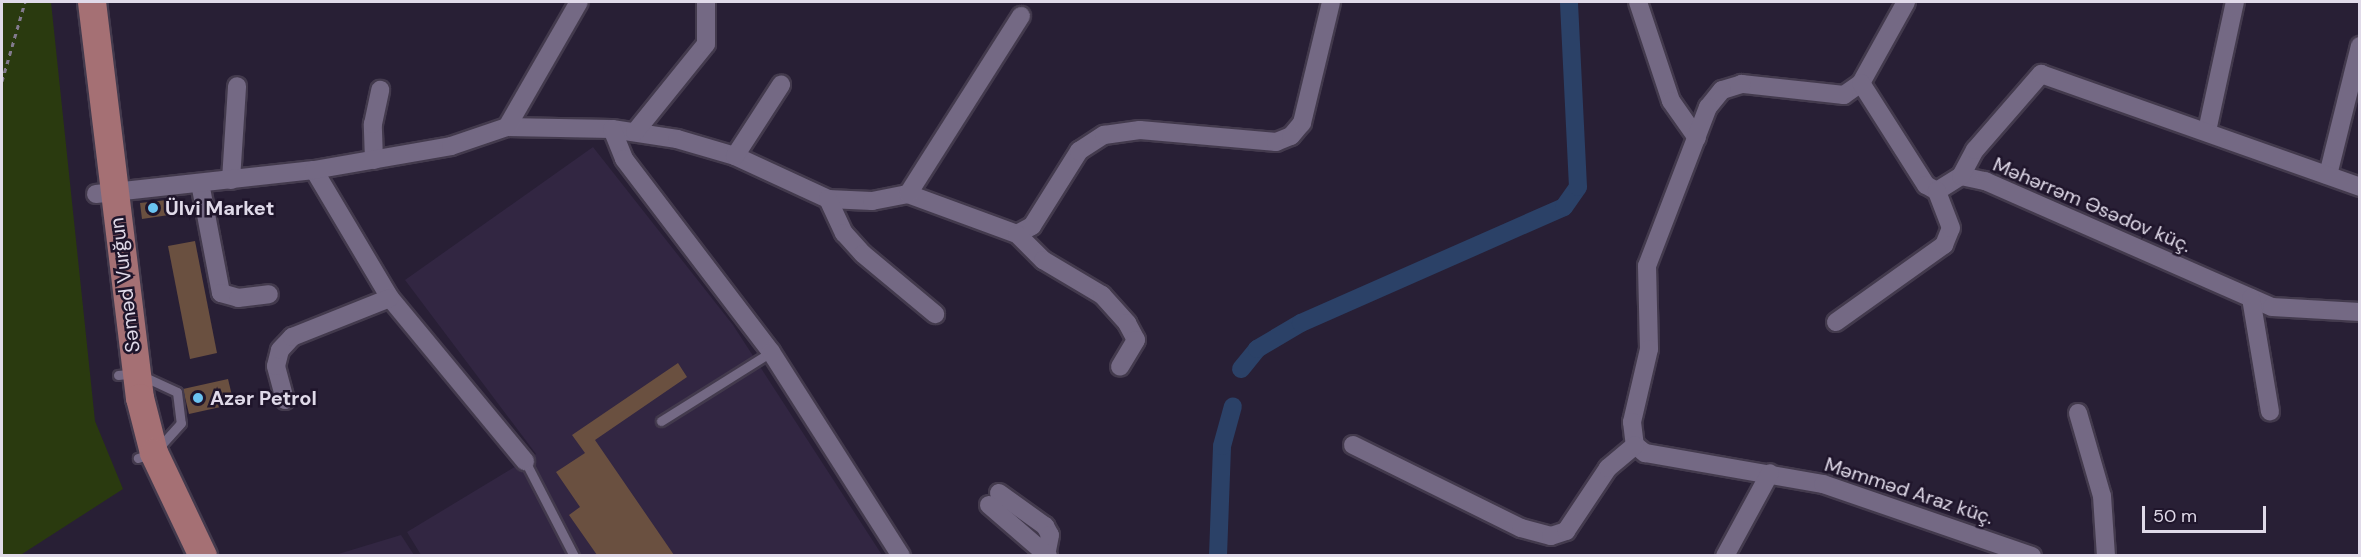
<!DOCTYPE html>
<html>
<head>
<meta charset="utf-8">
<style>
  body { margin:0 }
  #map { position:relative; width:2361px; height:557px; overflow:hidden; background:#281f35; font-family:"DM Sans",sans-serif }
  div>[style] { position:absolute }
  .built>* { inset:0; background:#322642 }
  .green>* { inset:0; background:#2a3a0f }
  .canal>* { height:18px; margin:-9px; padding:0 9px; transform-origin:9px; border-radius:9px; background:#2b4167 }
  .building>* { inset:0; background:#6a5040 }
  .path>* { height:3px; margin-top:-1.5px; transform-origin:0; background:repeating-linear-gradient(90deg,#827a8d 0 4.5px,transparent 0 9px) }
  .roads { filter:drop-shadow(2px 0 #433a4d) drop-shadow(-2px 0 #433a4d) drop-shadow(0 2px #433a4d) drop-shadow(0 -2px #433a4d) }
  .lane>* { height:9px; margin:-4.5px; padding:0 4.5px; transform-origin:4.5px; border-radius:4.5px; background:#746984 }
  .street>* { height:18px; margin:-9px; padding:0 9px; transform-origin:9px; border-radius:9px; background:#746984 }
  .primary>* { height:28px; margin:-14px; padding:0 14px; transform-origin:14px; border-radius:14px; background:#a57074 }
  .dots>* { width:16px; height:16px; translate:-50% -50%; box-sizing:border-box; border:3px solid #1f152b; border-radius:50% }
  span { translate:-50% -50%; white-space:nowrap; text-align:center; line-height:1.15; -webkit-text-stroke:5px #1f152b; paint-order:stroke }
  .street-label { font-size:20px; color:#e0dae9 }
  .poi-label { font-size:20px; color:#e0dae9; font-weight:700 }
  .left { translate:0 -50%; text-align:left }
  .frame { position:absolute; inset:0; border:3px solid #e0dae9; pointer-events:none }
  .scale { position:absolute; left:2142px; top:506px; width:124px; height:27px; box-sizing:border-box; border:3px solid #e0dae9; border-top:0; padding-left:8px; font-size:18px; line-height:21px; white-space:nowrap; color:#e0dae9; -webkit-text-stroke:4px #1f152b; paint-order:stroke }
</style>
</head>
<body>
<div id="map">
  <div class="built">
    <i style="clip-path:polygon(593px 147px,733px 325px,882px 555px,421px 555px,407px 532px,536px 454px,405px 280px)"></i>
    <i style="clip-path:polygon(401px 535px,414px 555px,335px 555px)"></i>
  </div>
  <div class="green">
    <i style="clip-path:polygon(2px 2px,51px 2px,95px 421px,123px 489px,19px 556px,2px 555px)"></i>
  </div>
  <div class="canal">
    <i style="left:1241px;top:369px;width:26px;rotate:-51deg"></i>
    <i style="left:1257px;top:349px;width:51px;rotate:-30.6deg"></i>
    <i style="left:1301px;top:323px;width:287px;rotate:-23.8deg"></i>
    <i style="left:1564px;top:207px;width:24px;rotate:-55deg"></i>
    <i style="left:1578px;top:187px;width:185px;rotate:-92.8deg"></i>
    <i style="left:1218px;top:556px;width:110px;rotate:-87.9deg"></i>
    <i style="left:1222px;top:446px;width:41px;rotate:-74.6deg"></i>
  </div>
  <div class="building">
    <i style="clip-path:polygon(167px 200px,169px 215px,142px 219px,140px 203px)"></i>
    <i style="clip-path:polygon(195px 241px,217px 353px,190px 359px,168px 246px)"></i>
    <i style="clip-path:polygon(678px 363px,687px 377px,595px 440px,674px 555px,597px 555px,569px 515px,580px 507px,556px 472px,585px 453px,572px 435px)"></i>
    <i style="clip-path:polygon(228px 379px,234px 404px,189px 414px,183px 389px)"></i>
  </div>
  <div class="path">
    <i style="left:2px;top:81px;width:82px;rotate:-73.8deg"></i>
  </div>
  <div class="roads">
    <div class="lane">
      <i style="left:118px;top:375px;width:18px;rotate:-6deg"></i>
      <i style="left:136px;top:373px;width:45px;rotate:24.9deg"></i>
      <i style="left:177px;top:392px;width:31px;rotate:83deg"></i>
      <i style="left:181px;top:423px;width:40px;rotate:132deg"></i>
      <i style="left:154px;top:453px;width:17px;rotate:163deg"></i>
      <i style="left:661px;top:421px;width:130px;rotate:-32.1deg"></i>
      <i style="left:525px;top:461px;width:107px;rotate:62.7deg"></i>
    </div>
    <div class="street">
      <i style="left:1638px;top:2px;width:104px;rotate:71.6deg"></i>
      <i style="left:1671px;top:101px;width:45px;rotate:54.9deg"></i>
      <i style="left:1906px;top:2px;width:93px;rotate:119.1deg"></i>
      <i style="left:1861px;top:83px;width:21px;rotate:145deg"></i>
      <i style="left:1844px;top:95px;width:103px;rotate:-173.8deg"></i>
      <i style="left:1742px;top:84px;width:21px;rotate:163deg"></i>
      <i style="left:1722px;top:90px;width:22px;rotate:129deg"></i>
      <i style="left:1708px;top:107px;width:170px;rotate:111deg"></i>
      <i style="left:1647px;top:266px;width:83px;rotate:88.6deg"></i>
      <i style="left:1649px;top:349px;width:75px;rotate:103.1deg"></i>
      <i style="left:1632px;top:422px;width:23px;rotate:83deg"></i>
      <i style="left:1635px;top:445px;width:13px;rotate:39deg"></i>
      <i style="left:1645px;top:453px;width:181px;rotate:9.9deg"></i>
      <i style="left:1823px;top:484px;width:221px;rotate:19deg"></i>
      <i style="left:1861px;top:83px;width:121px;rotate:57.5deg"></i>
      <i style="left:1926px;top:185px;width:13px;rotate:29deg"></i>
      <i style="left:1937px;top:191px;width:28px;rotate:-32deg"></i>
      <i style="left:1961px;top:176px;width:25px;rotate:12deg"></i>
      <i style="left:1985px;top:181px;width:313px;rotate:23.7deg"></i>
      <i style="left:2272px;top:307px;width:88px;rotate:3.3deg"></i>
      <i style="left:507px;top:127px;width:105px;rotate:1.1deg"></i>
      <i style="left:612px;top:129px;width:66px;rotate:8.7deg"></i>
      <i style="left:677px;top:139px;width:60px;rotate:16.3deg"></i>
      <i style="left:735px;top:156px;width:102px;rotate:24.8deg"></i>
      <i style="left:828px;top:199px;width:44px;rotate:2.6deg"></i>
      <i style="left:872px;top:201px;width:37px;rotate:-11deg"></i>
      <i style="left:908px;top:194px;width:116px;rotate:20.2deg"></i>
      <i style="left:1017px;top:234px;width:17px;rotate:-28deg"></i>
      <i style="left:1032px;top:226px;width:89px;rotate:-57.9deg"></i>
      <i style="left:1079px;top:151px;width:30px;rotate:-33deg"></i>
      <i style="left:1104px;top:135px;width:36px;rotate:-8deg"></i>
      <i style="left:1140px;top:130px;width:137px;rotate:5deg"></i>
      <i style="left:1276px;top:142px;width:16px;rotate:-22deg"></i>
      <i style="left:1291px;top:136px;width:17px;rotate:-50deg"></i>
      <i style="left:1302px;top:123px;width:124px;rotate:-76.5deg"></i>
      <i style="left:612px;top:129px;width:32px;rotate:68deg"></i>
      <i style="left:624px;top:159px;width:243px;rotate:52.7deg"></i>
      <i style="left:771px;top:352px;width:242px;rotate:57.5deg"></i>
      <i style="left:2207px;top:131px;width:132px;rotate:-77.8deg"></i>
      <i style="left:635px;top:132px;width:113px;rotate:-51.1deg"></i>
      <i style="left:706px;top:44px;width:42px;rotate:-90deg"></i>
      <i style="left:735px;top:156px;width:85px;rotate:-57.1deg"></i>
      <i style="left:374px;top:160px;width:36px;rotate:-92deg"></i>
      <i style="left:373px;top:124px;width:35px;rotate:-78deg"></i>
      <i style="left:314px;top:170px;width:149px;rotate:59.3deg"></i>
      <i style="left:390px;top:298px;width:212px;rotate:50.4deg"></i>
      <i style="left:2328px;top:175px;width:133px;rotate:-76.1deg"></i>
      <i style="left:1961px;top:176px;width:30px;rotate:-62deg"></i>
      <i style="left:1975px;top:150px;width:101px;rotate:-49deg"></i>
      <i style="left:2041px;top:74px;width:338px;rotate:19.5deg"></i>
      <i style="left:231px;top:180px;width:94px;rotate:-86.3deg"></i>
      <i style="left:200px;top:183px;width:112px;rotate:79.2deg"></i>
      <i style="left:221px;top:293px;width:18px;rotate:16deg"></i>
      <i style="left:238px;top:298px;width:31px;rotate:-7deg"></i>
      <i style="left:96px;top:194px;width:219px;rotate:-6.3deg"></i>
      <i style="left:314px;top:170px;width:139px;rotate:-9.9deg"></i>
      <i style="left:451px;top:146px;width:59px;rotate:-18.7deg"></i>
      <i style="left:507px;top:127px;width:144px;rotate:-60.1deg"></i>
      <i style="left:908px;top:194px;width:211px;rotate:-57.6deg"></i>
      <i style="left:828px;top:199px;width:38px;rotate:65deg"></i>
      <i style="left:844px;top:233px;width:28px;rotate:48deg"></i>
      <i style="left:863px;top:254px;width:94px;rotate:39.8deg"></i>
      <i style="left:1017px;top:234px;width:37px;rotate:45deg"></i>
      <i style="left:1043px;top:260px;width:69px;rotate:30.7deg"></i>
      <i style="left:1102px;top:295px;width:38px;rotate:48deg"></i>
      <i style="left:1127px;top:323px;width:19px;rotate:62deg"></i>
      <i style="left:1136px;top:340px;width:31px;rotate:121deg"></i>
      <i style="left:2251px;top:298px;width:115px;rotate:80.5deg"></i>
      <i style="left:1836px;top:322px;width:133px;rotate:-35.5deg"></i>
      <i style="left:1944px;top:245px;width:18px;rotate:-68deg"></i>
      <i style="left:1951px;top:228px;width:40px;rotate:-111deg"></i>
      <i style="left:285px;top:400px;width:35px;rotate:-105deg"></i>
      <i style="left:276px;top:366px;width:16px;rotate:-76deg"></i>
      <i style="left:280px;top:350px;width:18px;rotate:-47deg"></i>
      <i style="left:292px;top:337px;width:105px;rotate:-21.7deg"></i>
      <i style="left:2078px;top:413px;width:86px;rotate:73.9deg"></i>
      <i style="left:2102px;top:496px;width:60px;rotate:86.2deg"></i>
      <i style="left:1353px;top:445px;width:187px;rotate:26.3deg"></i>
      <i style="left:1521px;top:528px;width:31px;rotate:15deg"></i>
      <i style="left:1551px;top:536px;width:16px;rotate:-18deg"></i>
      <i style="left:1566px;top:531px;width:76px;rotate:-56.3deg"></i>
      <i style="left:1608px;top:468px;width:35px;rotate:-40deg"></i>
      <i style="left:999px;top:493px;width:57px;rotate:35.7deg"></i>
      <i style="left:1045px;top:526px;width:10px;rotate:61deg"></i>
      <i style="left:1050px;top:535px;width:15px;rotate:101deg"></i>
      <i style="left:989px;top:505px;width:78px;rotate:40.8deg"></i>
      <i style="left:1725px;top:556px;width:94px;rotate:-61.5deg"></i>
    </div>
    <div class="primary">
      <i style="left:92px;top:2px;width:399px;rotate:83.1deg"></i>
      <i style="left:140px;top:398px;width:57px;rotate:75.7deg"></i>
      <i style="left:154px;top:453px;width:114px;rotate:64.6deg"></i>
    </div>
  </div>
  <div class="dots">
    <i style="left:153px;top:208px;background:#6ac3f1"></i>
    <i style="left:198px;top:398px;background:#6ac3f1"></i>
  </div>
  <div class="street-label">
    <span style="left:2092px;top:205px;rotate:23deg">Məhərrəm Əsədov küç.</span>
    <span style="left:125px;top:285px;rotate:-97deg">Səməd Vurğun</span>
    <span style="left:1909px;top:491px;rotate:18deg">Məmməd Araz küç.</span>
  </div>
  <div class="poi-label">
    <span class="left" style="left:165px;top:208px">Ülvi Market</span>
    <span class="left" style="left:210px;top:398px">Azər Petrol</span>
  </div>
  <div class="frame"></div>
  <div class="scale">50 m</div>
</div>
</body>
</html>
